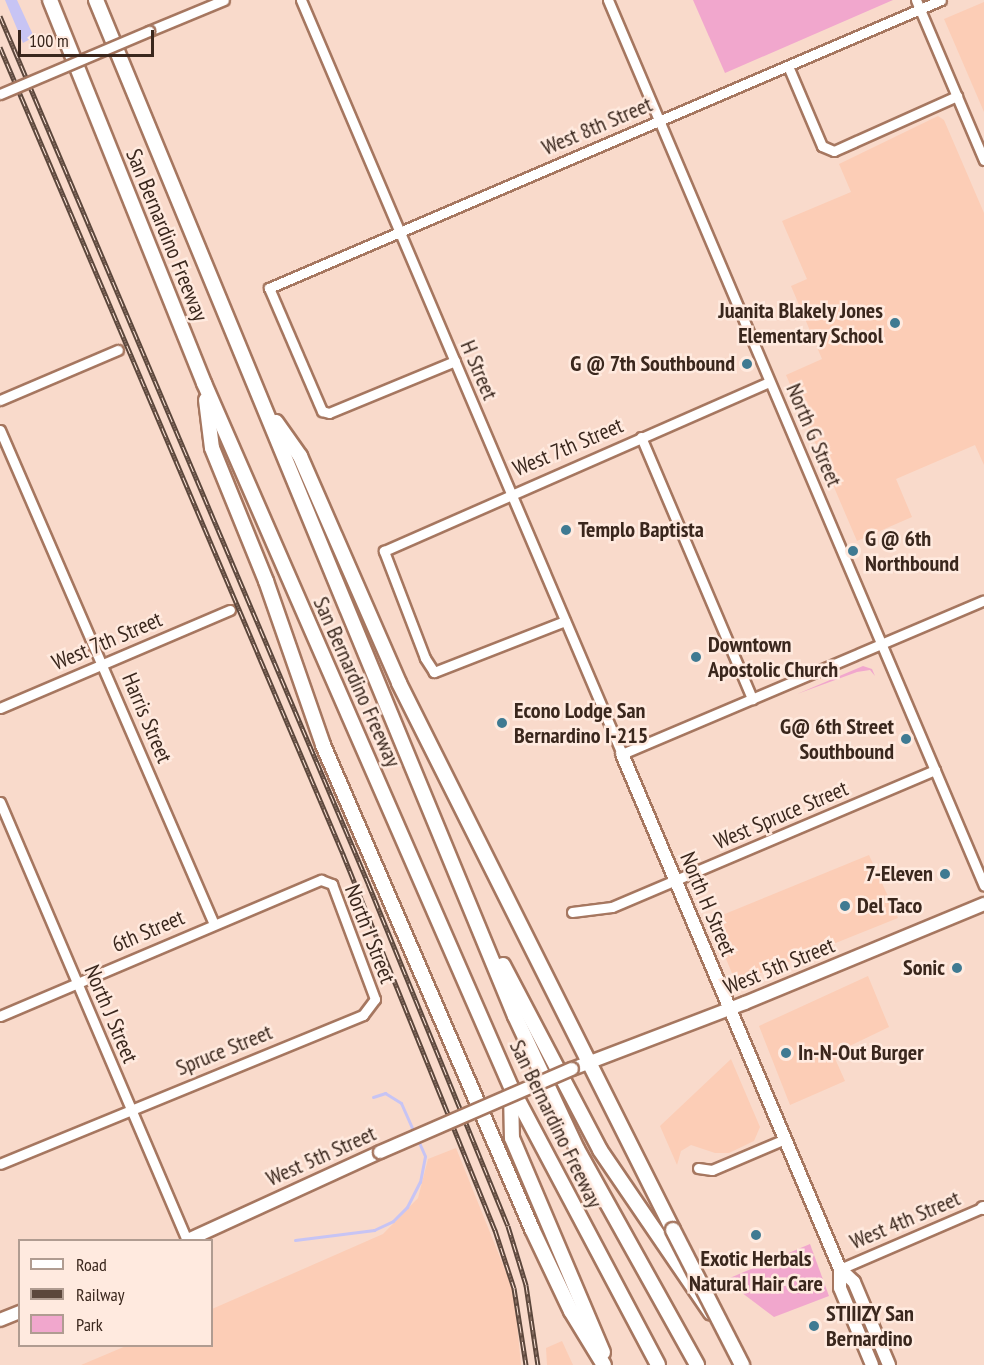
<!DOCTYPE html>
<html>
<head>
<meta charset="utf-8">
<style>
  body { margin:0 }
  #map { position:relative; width:984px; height:1365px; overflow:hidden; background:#f9dacb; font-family:"PT Sans Narrow",sans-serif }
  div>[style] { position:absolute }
  .built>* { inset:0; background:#fccdb6 }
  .green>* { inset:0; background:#f1a7cd }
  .water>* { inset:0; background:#c7c4f4 }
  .stream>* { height:3px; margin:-1.5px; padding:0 1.5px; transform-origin:1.5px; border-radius:1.5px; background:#c7c4f4 }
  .roads { filter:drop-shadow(2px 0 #a67760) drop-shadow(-2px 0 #a67760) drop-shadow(0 2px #a67760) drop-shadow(0 -2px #a67760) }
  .minor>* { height:9px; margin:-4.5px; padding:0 4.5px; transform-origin:4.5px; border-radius:4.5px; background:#fff }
  .major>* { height:12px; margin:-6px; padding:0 6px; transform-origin:6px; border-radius:6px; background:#fff }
  .highway>* { height:14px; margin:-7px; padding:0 7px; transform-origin:7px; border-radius:7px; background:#fff }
  .rail>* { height:5px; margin-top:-2.5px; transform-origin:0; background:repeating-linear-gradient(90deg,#ffeadf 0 9px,#5c473c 0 18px); box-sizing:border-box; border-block:2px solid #5c473c }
  .bridges { filter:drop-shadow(2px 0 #a67760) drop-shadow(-2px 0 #a67760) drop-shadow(0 2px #a67760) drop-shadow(0 -2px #a67760) }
  .minor-bridge>* { height:9px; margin:-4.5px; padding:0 4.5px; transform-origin:4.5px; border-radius:4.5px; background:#fff }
  .major-bridge>* { height:12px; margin:-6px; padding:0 6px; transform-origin:6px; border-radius:6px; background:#fff }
  .highway-bridge>* { height:14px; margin:-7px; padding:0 7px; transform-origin:7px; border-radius:7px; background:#fff }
  .dots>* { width:16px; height:16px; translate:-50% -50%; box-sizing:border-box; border:3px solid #ffeadf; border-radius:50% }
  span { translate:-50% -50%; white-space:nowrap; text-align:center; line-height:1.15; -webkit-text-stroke:5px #ffeadf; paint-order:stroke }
  .street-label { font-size:22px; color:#3a271d }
  .poi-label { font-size:22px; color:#3a271d; font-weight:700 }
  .right { translate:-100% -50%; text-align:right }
  .left { translate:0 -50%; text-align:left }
  .legend { position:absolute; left:18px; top:1239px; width:195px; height:108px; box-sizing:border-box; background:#ffeadf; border:2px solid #b09c91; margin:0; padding:8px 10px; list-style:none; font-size:18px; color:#3a271d }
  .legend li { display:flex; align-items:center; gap:12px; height:30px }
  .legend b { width:30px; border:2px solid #b09c91 }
  .scale { position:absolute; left:18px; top:30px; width:136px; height:27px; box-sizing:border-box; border:3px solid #3a271d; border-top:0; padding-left:8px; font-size:18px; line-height:21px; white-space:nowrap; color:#3a271d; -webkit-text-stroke:4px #ffeadf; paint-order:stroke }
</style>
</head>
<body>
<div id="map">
  <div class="built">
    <i style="clip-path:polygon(984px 2px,984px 112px,944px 19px)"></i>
    <i style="clip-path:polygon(938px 116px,944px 120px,984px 213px,984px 465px,975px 445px,896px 479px,912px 517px,857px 541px,786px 375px,822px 359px,791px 286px,807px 279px,782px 221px,851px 192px,839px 164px)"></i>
    <i style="clip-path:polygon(869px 855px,898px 918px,736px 983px,710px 920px)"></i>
    <i style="clip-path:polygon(868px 976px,889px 1027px,833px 1054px,845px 1081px,790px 1105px,759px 1026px)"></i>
    <i style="clip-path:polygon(731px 1059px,760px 1127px,754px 1141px,729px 1153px,715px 1153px,691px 1145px,681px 1151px,677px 1165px,660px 1126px)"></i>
    <i style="clip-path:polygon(456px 1148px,514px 1292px,521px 1365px,81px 1365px,126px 1346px,212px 1346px,212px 1309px,383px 1234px,418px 1198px,428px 1159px)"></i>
    <i style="clip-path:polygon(562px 1341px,573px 1365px,547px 1365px,546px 1348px)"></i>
  </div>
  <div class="green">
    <i style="clip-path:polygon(693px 0,893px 0,725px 73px)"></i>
    <i style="clip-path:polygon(863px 666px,872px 669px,875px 676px,870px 670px,857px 672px,797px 694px)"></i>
    <i style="clip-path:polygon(810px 1244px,829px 1296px,774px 1317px,725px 1280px)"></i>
  </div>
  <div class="water">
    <i style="clip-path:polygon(5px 0,17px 0,34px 37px,23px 43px)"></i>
  </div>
  <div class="stream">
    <i style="left:373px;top:1097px;width:13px;rotate:-18deg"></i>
    <i style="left:385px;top:1093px;width:19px;rotate:32deg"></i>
    <i style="left:401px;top:1103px;width:34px;rotate:66deg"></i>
    <i style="left:295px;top:1240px;width:80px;rotate:-7.2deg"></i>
    <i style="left:374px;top:1230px;width:21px;rotate:-25deg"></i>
    <i style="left:393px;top:1221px;width:20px;rotate:-45deg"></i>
    <i style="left:407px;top:1207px;width:28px;rotate:-63deg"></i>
    <i style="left:420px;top:1182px;width:26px;rotate:-79deg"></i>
    <i style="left:425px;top:1156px;width:17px;rotate:-114deg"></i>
  </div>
  <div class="roads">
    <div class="minor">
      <i style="left:301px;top:0;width:819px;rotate:66.94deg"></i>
      <i style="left:622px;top:754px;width:393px;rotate:-23deg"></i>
      <i style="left:608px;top:0;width:962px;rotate:67deg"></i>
      <i style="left:916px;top:0;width:174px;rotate:67deg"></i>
      <i style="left:149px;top:31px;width:81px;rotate:-22.5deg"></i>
      <i style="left:788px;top:66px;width:87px;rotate:67deg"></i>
      <i style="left:822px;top:146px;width:13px;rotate:23deg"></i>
      <i style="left:834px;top:151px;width:135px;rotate:-24.1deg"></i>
      <i style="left:455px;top:361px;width:136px;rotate:157.6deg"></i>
      <i style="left:329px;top:413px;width:7px;rotate:-164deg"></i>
      <i style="left:322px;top:411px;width:134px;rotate:-113.3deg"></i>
      <i style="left:269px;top:288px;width:731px;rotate:-23.2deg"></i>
      <i style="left:0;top:400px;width:128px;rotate:-23deg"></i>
      <i style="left:0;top:430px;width:538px;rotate:66.58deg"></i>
      <i style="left:641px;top:437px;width:285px;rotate:67deg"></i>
      <i style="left:565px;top:621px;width:141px;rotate:158.7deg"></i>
      <i style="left:434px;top:672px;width:17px;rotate:-123deg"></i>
      <i style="left:425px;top:658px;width:115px;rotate:-111deg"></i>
      <i style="left:384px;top:551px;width:420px;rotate:-23.7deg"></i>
      <i style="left:0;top:708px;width:250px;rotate:-23.1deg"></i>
      <i style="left:0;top:802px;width:476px;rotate:66.9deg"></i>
      <i style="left:572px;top:912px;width:40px;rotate:-7.1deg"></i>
      <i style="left:612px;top:907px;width:351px;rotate:-23deg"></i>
      <i style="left:0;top:1016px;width:349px;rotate:-23deg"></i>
      <i style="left:321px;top:880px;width:12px;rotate:20deg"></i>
      <i style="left:332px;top:884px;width:123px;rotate:69.5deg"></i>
      <i style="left:375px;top:999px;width:20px;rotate:127deg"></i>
      <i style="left:363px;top:1015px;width:392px;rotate:157.7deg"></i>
      <i style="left:698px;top:1168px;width:14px;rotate:8deg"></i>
      <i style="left:712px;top:1170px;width:79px;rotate:-23deg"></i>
      <i style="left:840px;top:1269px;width:157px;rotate:-23.3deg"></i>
    </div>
    <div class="major">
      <i style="left:622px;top:754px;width:559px;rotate:67.06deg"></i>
      <i style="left:840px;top:1269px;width:19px;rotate:43deg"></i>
      <i style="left:854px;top:1282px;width:90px;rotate:67.1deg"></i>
      <i style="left:572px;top:1069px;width:185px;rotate:-20.9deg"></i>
      <i style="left:745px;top:1003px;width:259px;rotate:-22.5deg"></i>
      <i style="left:983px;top:1208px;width:1px"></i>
      <i style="left:188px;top:1240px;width:211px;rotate:-24.6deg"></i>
      <i style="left:840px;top:1269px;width:19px;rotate:90deg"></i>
      <i style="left:840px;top:1288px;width:83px;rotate:67.4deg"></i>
      <i style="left:0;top:1320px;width:22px;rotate:-22deg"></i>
    </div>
    <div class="highway">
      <i style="left:50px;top:0;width:413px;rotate:68.1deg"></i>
      <i style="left:204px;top:383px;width:768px;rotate:66.44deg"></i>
      <i style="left:511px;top:1087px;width:314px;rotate:62.1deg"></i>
      <i style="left:96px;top:0;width:1099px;rotate:67.59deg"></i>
      <i style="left:515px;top:1016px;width:147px;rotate:65deg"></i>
      <i style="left:577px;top:1149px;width:247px;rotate:60.9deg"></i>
      <i style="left:206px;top:400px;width:48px;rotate:82.9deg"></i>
      <i style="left:212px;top:448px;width:144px;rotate:67.9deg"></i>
      <i style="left:266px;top:581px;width:174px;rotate:70.8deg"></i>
      <i style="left:323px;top:745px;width:527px;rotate:66.64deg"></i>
      <i style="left:532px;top:1229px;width:91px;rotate:64.6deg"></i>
      <i style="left:571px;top:1311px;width:63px;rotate:58.6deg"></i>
      <i style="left:276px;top:422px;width:42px;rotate:54.8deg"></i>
      <i style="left:300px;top:456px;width:248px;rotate:66.4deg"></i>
      <i style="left:399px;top:683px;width:612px;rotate:63.39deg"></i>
      <i style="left:503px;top:965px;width:209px;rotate:62.3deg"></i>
      <i style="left:600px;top:1150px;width:197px;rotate:55.7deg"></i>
      <i style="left:511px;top:1092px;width:46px;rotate:88.8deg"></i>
      <i style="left:512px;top:1138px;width:233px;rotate:67deg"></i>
    </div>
  </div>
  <div class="rail">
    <i style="left:0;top:16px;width:942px;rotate:67deg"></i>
    <i style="left:368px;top:883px;width:370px;rotate:67.8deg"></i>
    <i style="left:508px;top:1226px;width:62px;rotate:73deg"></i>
    <i style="left:526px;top:1285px;width:81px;rotate:81.5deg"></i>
    <i style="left:0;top:47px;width:877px;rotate:66.97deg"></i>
    <i style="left:343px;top:854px;width:406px;rotate:68deg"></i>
    <i style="left:495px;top:1230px;width:61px;rotate:71.9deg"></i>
    <i style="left:514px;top:1288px;width:78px;rotate:81.1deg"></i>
  </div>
  <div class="bridges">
    <div class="minor-bridge">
      <i style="left:0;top:94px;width:162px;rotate:-22.9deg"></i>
    </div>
    <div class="major-bridge">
      <i style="left:380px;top:1152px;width:209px;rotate:-23.4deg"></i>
    </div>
    <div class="highway-bridge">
      <i style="left:673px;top:1230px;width:152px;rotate:62.9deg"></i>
    </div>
  </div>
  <div class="dots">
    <i style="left:895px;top:323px;background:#3f7a92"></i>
    <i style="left:747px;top:364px;background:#3f7a92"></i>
    <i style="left:566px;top:530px;background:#3f7a92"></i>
    <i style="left:853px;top:551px;background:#3f7a92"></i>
    <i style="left:696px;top:657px;background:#3f7a92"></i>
    <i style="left:502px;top:723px;background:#3f7a92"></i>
    <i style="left:906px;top:739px;background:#3f7a92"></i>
    <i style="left:945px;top:874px;background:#3f7a92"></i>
    <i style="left:845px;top:906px;background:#3f7a92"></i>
    <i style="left:957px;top:968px;background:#3f7a92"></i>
    <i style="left:786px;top:1053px;background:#3f7a92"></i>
    <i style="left:756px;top:1235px;background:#3f7a92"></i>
    <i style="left:814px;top:1326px;background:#3f7a92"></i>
  </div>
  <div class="street-label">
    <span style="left:597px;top:126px;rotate:-23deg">West 8th Street</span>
    <span style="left:167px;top:235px;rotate:68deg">San Bernardino Freeway</span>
    <span style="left:479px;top:370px;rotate:67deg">H Street</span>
    <span style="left:814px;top:435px;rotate:67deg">North G Street</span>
    <span style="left:568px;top:447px;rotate:-23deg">West 7th Street</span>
    <span style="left:107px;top:641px;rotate:-23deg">West 7th Street</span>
    <span style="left:357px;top:682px;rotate:66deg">San Bernardino Freeway</span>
    <span style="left:147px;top:718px;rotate:67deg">Harris Street</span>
    <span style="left:781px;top:815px;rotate:-23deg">West Spruce Street</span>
    <span style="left:708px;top:904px;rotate:67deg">North H Street</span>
    <span style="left:148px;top:931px;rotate:-23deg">6th Street</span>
    <span style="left:370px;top:934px;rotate:69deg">North I Street</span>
    <span style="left:779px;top:966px;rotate:-22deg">West 5th Street</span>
    <span style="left:111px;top:1014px;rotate:67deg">North J Street</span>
    <span style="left:224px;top:1050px;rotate:-22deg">Spruce Street</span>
    <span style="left:556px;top:1124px;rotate:64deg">San Bernardino Freeway</span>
    <span style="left:321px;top:1156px;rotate:-24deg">West 5th Street</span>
    <span style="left:905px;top:1220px;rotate:-23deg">West 4th Street</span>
  </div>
  <div class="poi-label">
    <span class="right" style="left:883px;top:323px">Juanita Blakely Jones<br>Elementary School</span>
    <span class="right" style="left:735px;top:364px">G @ 7th Southbound</span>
    <span class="left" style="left:578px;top:530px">Templo Baptista</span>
    <span class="left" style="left:865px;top:551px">G @ 6th<br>Northbound</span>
    <span class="left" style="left:708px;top:657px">Downtown<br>Apostolic Church</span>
    <span class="left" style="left:514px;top:723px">Econo Lodge San<br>Bernardino I-215</span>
    <span class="right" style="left:894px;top:739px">G@ 6th Street<br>Southbound</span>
    <span class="right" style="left:933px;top:874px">7-Eleven</span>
    <span class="left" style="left:857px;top:906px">Del Taco</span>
    <span class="right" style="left:945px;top:968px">Sonic</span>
    <span class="left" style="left:798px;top:1053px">In-N-Out Burger</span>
    <span style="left:756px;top:1271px">Exotic Herbals<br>Natural Hair Care</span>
    <span class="left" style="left:826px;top:1326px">STIIIZY San<br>Bernardino</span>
  </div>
  <ul class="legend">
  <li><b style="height:8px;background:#fff"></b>Road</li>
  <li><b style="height:8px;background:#5c473c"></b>Railway</li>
  <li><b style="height:16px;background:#f1a7cd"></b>Park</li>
  </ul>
  <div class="scale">100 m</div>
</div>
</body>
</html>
